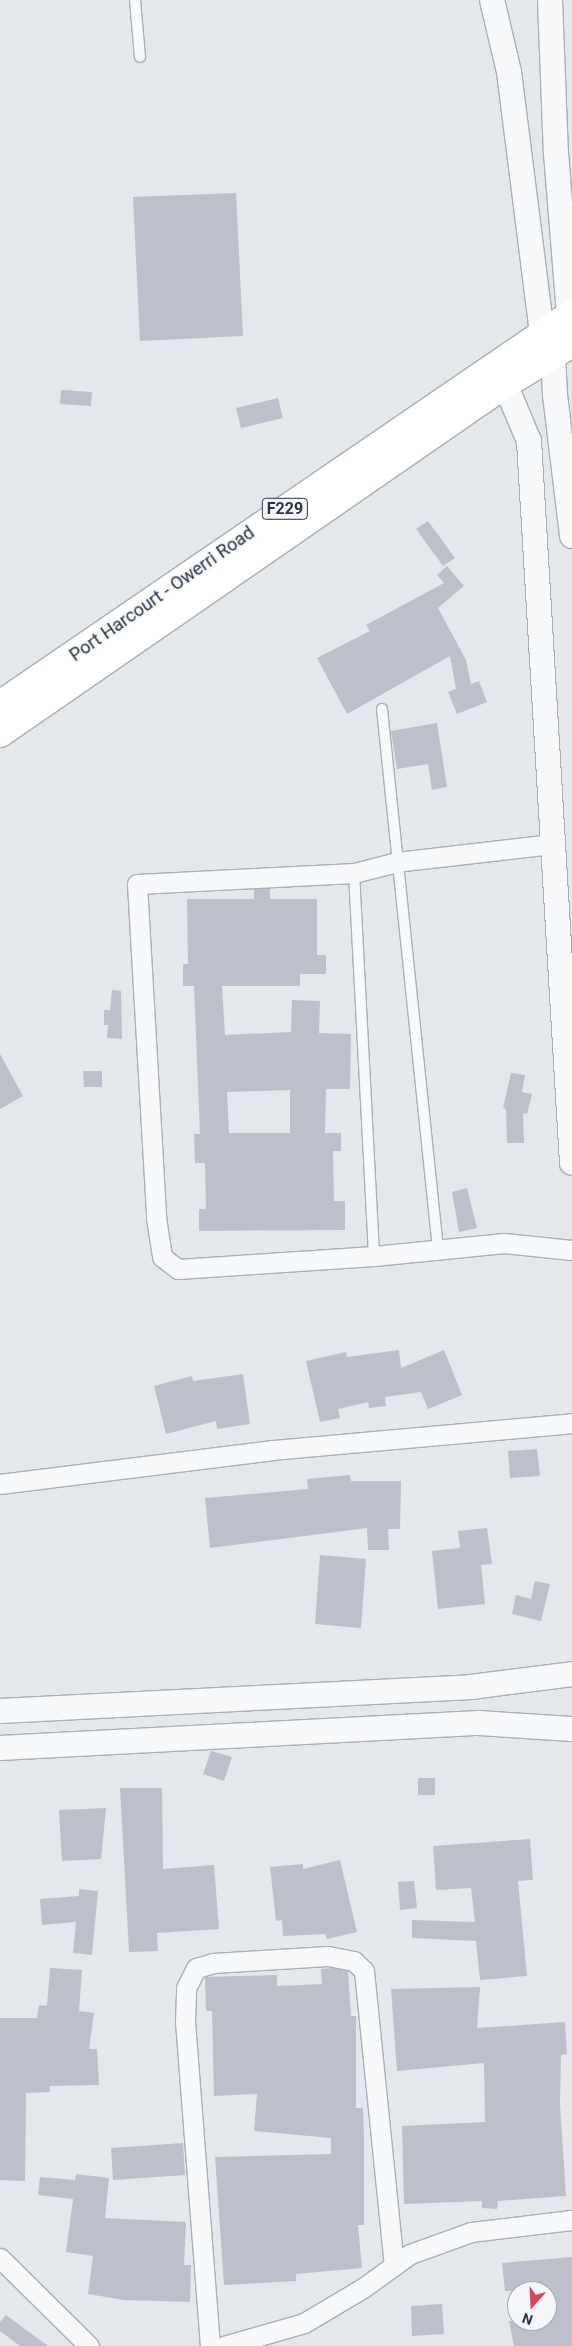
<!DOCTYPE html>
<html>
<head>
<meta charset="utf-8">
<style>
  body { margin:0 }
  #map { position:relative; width:572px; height:2346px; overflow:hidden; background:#e4e7ec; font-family:Roboto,sans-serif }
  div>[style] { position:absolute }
  .building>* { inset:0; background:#bbc0ca }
  .roads { filter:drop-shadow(1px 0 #a9aeb7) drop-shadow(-1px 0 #a9aeb7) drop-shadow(0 1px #a9aeb7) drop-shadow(0 -1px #a9aeb7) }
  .service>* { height:10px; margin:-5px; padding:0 5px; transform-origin:5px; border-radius:5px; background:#f7f8fa }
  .minor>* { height:19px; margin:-9.5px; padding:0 9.5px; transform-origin:9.5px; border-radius:9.5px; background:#f7f8fa }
  .tertiary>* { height:24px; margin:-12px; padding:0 12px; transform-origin:12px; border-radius:12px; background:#f7f8fa }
  .primary>* { height:28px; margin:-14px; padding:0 14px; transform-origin:14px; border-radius:14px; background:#fff }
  span { translate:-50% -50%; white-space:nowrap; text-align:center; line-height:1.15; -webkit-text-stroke:4px #f4f6f9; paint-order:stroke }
  .shield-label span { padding:1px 4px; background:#f4f6f9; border:1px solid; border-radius:4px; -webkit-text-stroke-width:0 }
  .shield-label { font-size:16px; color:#2b3445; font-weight:700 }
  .street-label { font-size:18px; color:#2b3445 }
  .north { position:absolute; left:507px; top:2281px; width:50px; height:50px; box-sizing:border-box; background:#f4f6f9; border:1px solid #a4a8b1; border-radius:50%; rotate:199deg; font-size:14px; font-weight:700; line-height:20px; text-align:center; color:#2b3445 }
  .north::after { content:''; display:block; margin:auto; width:18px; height:22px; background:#d1495b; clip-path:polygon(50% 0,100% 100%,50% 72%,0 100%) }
</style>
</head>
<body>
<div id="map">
  <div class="building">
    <i style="clip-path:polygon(236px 193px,243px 336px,140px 341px,133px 197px)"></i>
    <i style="clip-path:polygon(61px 390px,92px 392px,91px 406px,60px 404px)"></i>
    <i style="clip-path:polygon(278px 398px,283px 418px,241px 428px,236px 408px)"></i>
    <i style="clip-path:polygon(428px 521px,455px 558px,443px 566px,416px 529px)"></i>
    <i style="clip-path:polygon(447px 566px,464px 586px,438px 608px,466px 660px,471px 684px,479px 681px,487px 702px,457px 714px,448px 692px,456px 689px,450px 656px,347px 714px,317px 658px,370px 631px,366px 625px,444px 583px,437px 575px)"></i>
    <i style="clip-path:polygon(437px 723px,447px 787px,432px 790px,428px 764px,397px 769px,391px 731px)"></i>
    <i style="clip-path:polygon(evenodd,270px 888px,270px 899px,317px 899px,317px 955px,326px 955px,326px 974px,300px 974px,300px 986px,222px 986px,225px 1035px,291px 1032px,292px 1000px,320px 1001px,319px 1033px,351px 1034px,350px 1089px,326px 1089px,325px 1133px,341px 1133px,341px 1151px,333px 1151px,334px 1201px,345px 1201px,345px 1230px,199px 1231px,199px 1209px,206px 1209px,205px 1163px,195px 1163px,194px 1134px,200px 1134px,194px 986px,183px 986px,183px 964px,188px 964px,187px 899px,254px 899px,254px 889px,270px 888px,290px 1090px,290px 1133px,229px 1133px,227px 1092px,290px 1090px)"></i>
    <i style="clip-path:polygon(112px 990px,121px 991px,122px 1039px,107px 1038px,108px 1025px,104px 1025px,104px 1010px,110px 1010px)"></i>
    <i style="clip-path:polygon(0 1054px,23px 1096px,0 1109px)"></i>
    <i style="clip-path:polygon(83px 1071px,102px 1071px,102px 1087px,84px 1087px)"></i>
    <i style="clip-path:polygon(511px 1073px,525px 1075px,522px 1092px,532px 1094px,527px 1114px,523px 1113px,524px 1143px,507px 1143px,506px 1109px,503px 1108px)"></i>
    <i style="clip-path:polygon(467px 1188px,477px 1228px,459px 1232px,452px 1192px)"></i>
    <i style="clip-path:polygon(399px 1350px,401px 1368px,444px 1350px,462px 1395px,428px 1409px,421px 1392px,385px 1397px,386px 1406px,369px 1408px,368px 1402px,338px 1409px,340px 1418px,320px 1422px,306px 1361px,346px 1352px,347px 1357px)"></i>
    <i style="clip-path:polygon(243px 1374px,250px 1424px,217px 1429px,216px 1421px,166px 1434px,154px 1386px,192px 1376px,193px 1381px)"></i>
    <i style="clip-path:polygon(537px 1449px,540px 1476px,510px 1478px,508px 1451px)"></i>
    <i style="clip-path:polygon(350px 1475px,351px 1481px,401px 1481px,400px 1529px,388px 1529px,389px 1550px,368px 1550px,367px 1528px,210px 1548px,205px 1498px,308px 1489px,307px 1479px)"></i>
    <i style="clip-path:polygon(487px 1528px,492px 1564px,481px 1565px,485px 1604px,438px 1609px,432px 1551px,460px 1548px,458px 1531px)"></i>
    <i style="clip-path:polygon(320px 1555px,366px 1559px,361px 1628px,315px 1624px)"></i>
    <i style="clip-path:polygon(535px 1581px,550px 1584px,541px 1621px,512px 1614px,516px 1595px,531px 1599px)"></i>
    <i style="clip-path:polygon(211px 1751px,232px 1757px,224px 1781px,203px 1774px)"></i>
    <i style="clip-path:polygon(418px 1778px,435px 1778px,435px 1795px,418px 1795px)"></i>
    <i style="clip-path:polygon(120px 1788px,162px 1788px,163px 1869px,214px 1865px,219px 1929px,157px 1933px,158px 1951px,129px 1952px)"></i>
    <i style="clip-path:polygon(106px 1808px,101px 1859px,62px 1861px,59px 1810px)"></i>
    <i style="clip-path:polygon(530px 1839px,533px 1880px,518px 1881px,527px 1976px,480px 1980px,476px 1941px,412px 1938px,412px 1920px,475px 1922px,471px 1888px,436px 1890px,433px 1846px)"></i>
    <i style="clip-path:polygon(340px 1860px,357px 1932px,327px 1939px,325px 1934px,283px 1936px,282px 1920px,276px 1921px,270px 1867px,303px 1864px,303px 1869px)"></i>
    <i style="clip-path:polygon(414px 1881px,417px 1908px,400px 1910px,398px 1882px)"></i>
    <i style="clip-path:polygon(79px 1889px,98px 1891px,92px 1955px,73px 1953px,76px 1922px,42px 1925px,40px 1899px,79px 1896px)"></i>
    <i style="clip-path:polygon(50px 1968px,82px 1970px,79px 2011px,94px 2013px,89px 2049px,97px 2049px,99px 2085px,50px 2086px,50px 2092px,26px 2093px,25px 2181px,0 2180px,0 2018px,37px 2018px,39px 2005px,47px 2006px)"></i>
    <i style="clip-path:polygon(331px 1968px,348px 1971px,351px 2016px,356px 2016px,356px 2108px,363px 2108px,364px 2138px,364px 2225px,358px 2225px,362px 2268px,296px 2274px,296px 2281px,224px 2285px,215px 2157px,331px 2154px,331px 2138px,254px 2131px,257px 2094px,214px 2096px,212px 2011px,206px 2011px,205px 1977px,277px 1975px,277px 1986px,322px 1984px,321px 1969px)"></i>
    <i style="clip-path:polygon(480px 1987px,477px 2028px,565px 2022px,567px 2054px,561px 2055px,560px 2105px,566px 2196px,498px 2201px,497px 2209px,482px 2208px,482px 2201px,404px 2204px,402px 2126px,485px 2122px,484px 2063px,397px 2071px,391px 1989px)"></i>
    <i style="clip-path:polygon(183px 2143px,185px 2175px,113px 2180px,111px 2148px)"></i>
    <i style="clip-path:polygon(76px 2174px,109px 2178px,105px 2218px,186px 2222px,184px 2265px,191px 2265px,190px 2302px,124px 2300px,88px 2294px,93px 2256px,66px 2252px,73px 2199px,38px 2195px,40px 2177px,75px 2180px)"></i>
    <i style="clip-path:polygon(572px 2257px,572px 2346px,514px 2346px,509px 2321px,547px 2321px,547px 2291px,505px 2291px,502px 2263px)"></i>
    <i style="clip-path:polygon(442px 2304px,444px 2334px,412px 2336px,411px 2306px)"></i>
    <i style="clip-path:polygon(6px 2315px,48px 2346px,20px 2346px,0 2331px,0 2322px)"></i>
  </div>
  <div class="roads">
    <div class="service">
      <i style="left:135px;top:0;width:57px;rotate:85deg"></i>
      <i style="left:382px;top:709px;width:543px;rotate:84.08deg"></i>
      <i style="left:354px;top:873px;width:384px;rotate:87deg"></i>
    </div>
    <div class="minor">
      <i style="left:552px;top:844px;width:156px;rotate:173.4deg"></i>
      <i style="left:397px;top:862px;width:44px;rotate:165.7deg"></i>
      <i style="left:354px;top:873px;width:217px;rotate:177.1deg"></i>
      <i style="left:137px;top:884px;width:335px;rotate:86.7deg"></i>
      <i style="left:156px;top:1218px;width:39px;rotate:81deg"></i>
      <i style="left:162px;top:1257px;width:20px;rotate:37deg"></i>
      <i style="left:178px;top:1269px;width:196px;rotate:-3.8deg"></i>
      <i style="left:374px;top:1256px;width:131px;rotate:-5.7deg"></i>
      <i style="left:504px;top:1243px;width:68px;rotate:5.9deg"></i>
      <i style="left:0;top:1484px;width:274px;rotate:-7.1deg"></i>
      <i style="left:272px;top:1450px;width:301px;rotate:-5.1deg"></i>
      <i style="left:0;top:2258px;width:125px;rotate:44.7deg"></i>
      <i style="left:210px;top:2346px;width:325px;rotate:-94.4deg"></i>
      <i style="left:185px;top:2022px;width:34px;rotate:-88deg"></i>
      <i style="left:186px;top:1988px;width:22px;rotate:-63deg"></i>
      <i style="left:196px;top:1968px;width:18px;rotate:-16deg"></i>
      <i style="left:213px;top:1963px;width:115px;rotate:-3.5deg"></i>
      <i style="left:328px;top:1956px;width:26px;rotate:11deg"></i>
      <i style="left:354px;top:1961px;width:14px;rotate:45deg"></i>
      <i style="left:364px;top:1971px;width:296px;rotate:84.2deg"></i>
      <i style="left:224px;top:2346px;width:83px;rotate:-16deg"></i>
      <i style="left:304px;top:2323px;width:69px;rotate:-30.7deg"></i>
      <i style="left:363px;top:2288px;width:58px;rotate:-35.9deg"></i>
      <i style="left:410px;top:2254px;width:65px;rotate:-19.8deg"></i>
      <i style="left:471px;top:2232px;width:102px;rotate:-6.8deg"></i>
    </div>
    <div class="tertiary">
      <i style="left:492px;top:0;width:74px;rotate:76.7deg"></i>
      <i style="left:509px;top:72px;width:263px;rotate:82.8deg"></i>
      <i style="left:550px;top:0;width:153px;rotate:87.8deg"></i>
      <i style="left:556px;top:153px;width:164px;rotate:85.4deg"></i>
      <i style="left:553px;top:354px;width:41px;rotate:87.2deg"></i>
      <i style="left:555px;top:395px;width:142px;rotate:83.1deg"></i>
      <i style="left:505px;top:384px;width:62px;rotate:67.2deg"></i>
      <i style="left:529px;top:441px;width:723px;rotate:86.59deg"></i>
      <i style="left:0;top:1711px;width:472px;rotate:-2.9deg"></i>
      <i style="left:471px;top:1687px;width:102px;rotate:-7.3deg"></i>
      <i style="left:0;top:1748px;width:480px;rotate:-3deg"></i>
      <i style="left:479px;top:1723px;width:93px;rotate:3.7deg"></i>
    </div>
    <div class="primary">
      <i style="left:0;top:705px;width:693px;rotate:-34.36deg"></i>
      <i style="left:0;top:733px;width:614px;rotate:-34.65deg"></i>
      <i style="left:505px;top:384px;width:79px;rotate:-31.5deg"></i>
    </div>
  </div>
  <div class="shield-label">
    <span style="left:285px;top:509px">F229</span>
  </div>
  <div class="street-label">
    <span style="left:162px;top:594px;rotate:-35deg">Port Harcourt - Owerri Road</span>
  </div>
  <div class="north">N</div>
</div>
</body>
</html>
